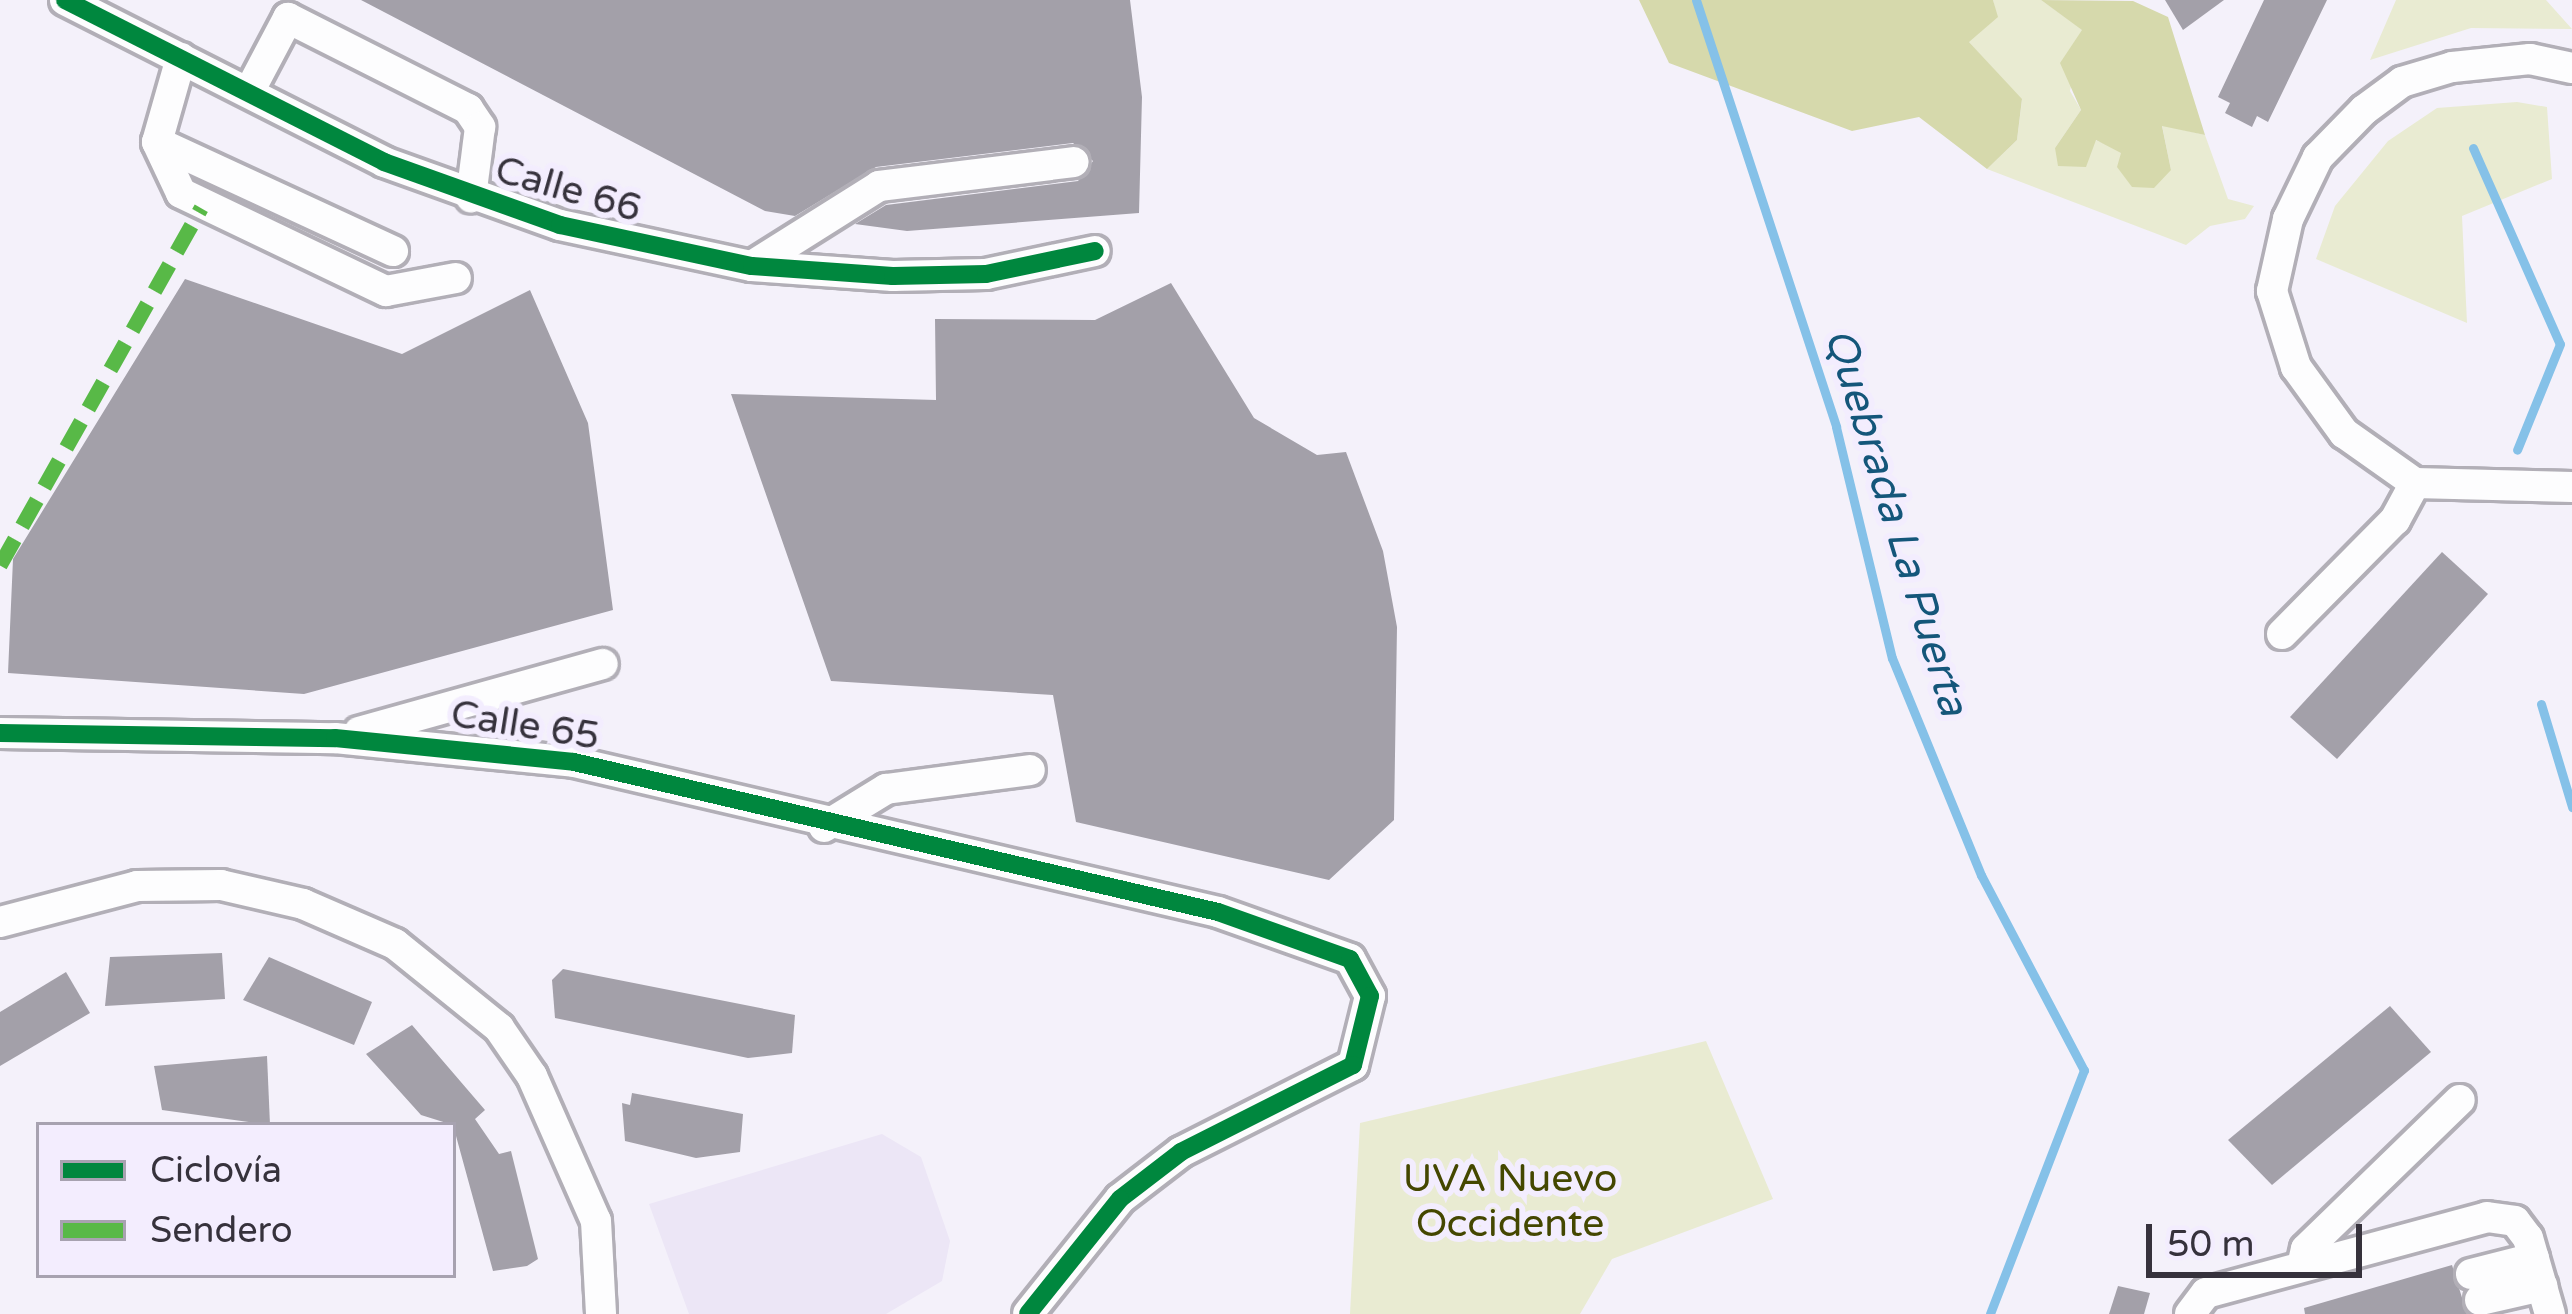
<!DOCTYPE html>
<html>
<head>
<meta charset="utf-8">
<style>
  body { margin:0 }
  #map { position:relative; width:2572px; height:1314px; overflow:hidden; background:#f4f1fa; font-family:"Varela Round",sans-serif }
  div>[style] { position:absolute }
  .built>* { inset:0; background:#ece6f6 }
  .green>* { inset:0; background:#e9ebd2 }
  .forest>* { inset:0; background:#d6d9ac }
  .stream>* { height:9px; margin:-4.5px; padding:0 4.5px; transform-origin:4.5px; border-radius:4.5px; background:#85c1e8 }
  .building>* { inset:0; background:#a3a0a9 }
  .roads { filter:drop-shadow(3px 0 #b2afb7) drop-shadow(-3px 0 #b2afb7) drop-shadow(0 3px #b2afb7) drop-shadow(0 -3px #b2afb7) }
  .minor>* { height:30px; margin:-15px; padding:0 15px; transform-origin:15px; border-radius:15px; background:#fdfdfe }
  .quiet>* { height:15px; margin-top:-7.5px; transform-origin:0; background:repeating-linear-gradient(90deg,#58b947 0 30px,transparent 0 45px) }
  .cycleway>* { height:18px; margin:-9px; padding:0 9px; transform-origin:9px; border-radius:9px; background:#00873e }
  span { translate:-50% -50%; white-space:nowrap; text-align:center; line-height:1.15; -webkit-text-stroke:12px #f3edfe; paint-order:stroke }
  .street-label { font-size:39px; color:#36323c }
  .park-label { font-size:39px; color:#444700 }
  .water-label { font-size:42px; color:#14567a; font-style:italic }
  .legend { position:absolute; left:36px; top:1122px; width:420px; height:156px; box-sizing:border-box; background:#f3edfe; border:3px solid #a7a2b0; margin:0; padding:15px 21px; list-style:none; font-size:36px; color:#36323c }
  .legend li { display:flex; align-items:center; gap:24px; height:60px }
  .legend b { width:60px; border:3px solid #a7a2b0 }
  .scale { position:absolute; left:2146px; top:1224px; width:216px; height:54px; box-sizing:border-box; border:6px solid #36323c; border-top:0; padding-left:15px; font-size:36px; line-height:42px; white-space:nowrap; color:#36323c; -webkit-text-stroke:9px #f3edfe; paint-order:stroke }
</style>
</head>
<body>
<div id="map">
  <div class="built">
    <i style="clip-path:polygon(882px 1134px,921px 1157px,950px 1241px,942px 1281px,886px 1314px,689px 1314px,649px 1204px)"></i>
  </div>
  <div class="green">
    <i style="clip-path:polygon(1993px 0,2041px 0,2083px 30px,2070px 91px,2081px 110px,2055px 148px,2095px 140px,2171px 170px,2162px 125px,2205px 135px,2228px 199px,2254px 206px,2245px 219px,2210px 226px,2186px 245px,1987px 169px,2017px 140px,2022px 100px,1968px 41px,1997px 17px)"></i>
    <i style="clip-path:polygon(2396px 0,2546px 0,2572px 29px,2471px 28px,2370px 60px)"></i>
    <i style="clip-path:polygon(2517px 102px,2547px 107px,2552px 179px,2462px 216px,2467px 323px,2316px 259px,2335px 206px,2388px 141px,2437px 108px)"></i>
    <i style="clip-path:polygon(1706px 1041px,1773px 1199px,1612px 1259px,1580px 1314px,1350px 1314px,1360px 1123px)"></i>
  </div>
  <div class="forest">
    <i style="clip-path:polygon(1639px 0,1993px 0,1998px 17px,1969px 42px,2022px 99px,2017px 140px,1987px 169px,1919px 117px,1852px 131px,1669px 63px)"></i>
    <i style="clip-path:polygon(2041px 0,2133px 1px,2168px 17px,2205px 135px,2162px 126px,2171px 170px,2154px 188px,2132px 187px,2117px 167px,2121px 153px,2096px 140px,2086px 167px,2058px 166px,2055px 148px,2081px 110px,2060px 63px,2082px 30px)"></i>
  </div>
  <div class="stream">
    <i style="left:1696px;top:0;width:449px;rotate:71.8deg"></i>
    <i style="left:1836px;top:427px;width:238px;rotate:76.4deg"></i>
    <i style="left:1892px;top:658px;width:235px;rotate:67.7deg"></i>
    <i style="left:1981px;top:875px;width:221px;rotate:62.2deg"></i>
    <i style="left:2084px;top:1070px;width:261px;rotate:111.1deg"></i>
    <i style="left:2473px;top:148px;width:214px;rotate:66.1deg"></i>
    <i style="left:2560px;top:344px;width:114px;rotate:112.1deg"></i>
    <i style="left:2541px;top:704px;width:108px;rotate:73.2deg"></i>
  </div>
  <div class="building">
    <i style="clip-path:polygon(361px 0,1130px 0,1142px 97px,1139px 213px,907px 231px,855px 224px,886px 205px,1078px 181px,1093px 161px,1073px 143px,876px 167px,795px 216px,765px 211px)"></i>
    <i style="clip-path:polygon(2165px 0,2224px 0,2183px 30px)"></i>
    <i style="clip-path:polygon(2264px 0,2327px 0,2268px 122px,2257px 116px,2252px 127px,2225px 113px,2230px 103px,2218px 97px)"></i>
    <i style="clip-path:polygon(185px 279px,402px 354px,530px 290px,588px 423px,613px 610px,304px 694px,8px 673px,13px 559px)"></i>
    <i style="clip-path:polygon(1171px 283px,1254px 418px,1317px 455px,1346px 452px,1383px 551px,1397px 627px,1394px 820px,1329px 880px,1076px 822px,1053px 695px,831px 681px,731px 394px,936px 400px,935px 319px,1095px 320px)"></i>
    <i style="clip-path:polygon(2442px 552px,2488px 594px,2337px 759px,2290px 717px)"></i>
    <i style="clip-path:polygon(222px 953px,225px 999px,105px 1006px,110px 957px)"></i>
    <i style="clip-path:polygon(269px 957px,372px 1002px,354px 1045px,243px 1000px)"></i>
    <i style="clip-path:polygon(563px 969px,795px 1015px,792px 1053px,748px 1058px,555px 1018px,552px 980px)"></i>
    <i style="clip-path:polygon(66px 972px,90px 1013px,0 1066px,0 1012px)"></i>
    <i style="clip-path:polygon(2390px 1006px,2431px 1052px,2272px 1185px,2228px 1140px)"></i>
    <i style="clip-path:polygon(412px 1025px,485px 1110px,475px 1119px,499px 1154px,511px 1151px,538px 1259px,527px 1266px,493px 1271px,453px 1125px,421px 1115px,366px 1054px)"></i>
    <i style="clip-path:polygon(267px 1056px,270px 1125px,162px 1110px,154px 1066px)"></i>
    <i style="clip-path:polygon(632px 1093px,743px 1114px,740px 1152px,696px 1158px,625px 1141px,622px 1103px,630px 1105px)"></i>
    <i style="clip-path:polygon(2452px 1265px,2467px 1314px,2305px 1314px,2304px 1308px)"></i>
    <i style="clip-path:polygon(2118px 1286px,2150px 1293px,2144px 1314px,2109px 1314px)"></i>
  </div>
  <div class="roads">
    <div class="minor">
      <i style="left:65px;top:0;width:358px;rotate:26.9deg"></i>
      <i style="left:384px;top:162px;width:187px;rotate:19.7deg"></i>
      <i style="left:560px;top:225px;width:196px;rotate:12.1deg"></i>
      <i style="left:752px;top:266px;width:141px;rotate:4.1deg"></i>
      <i style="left:893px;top:276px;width:93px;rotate:-1.2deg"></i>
      <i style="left:986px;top:274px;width:111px;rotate:-11.9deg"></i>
      <i style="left:181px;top:58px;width:87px;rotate:105.9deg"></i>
      <i style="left:157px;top:142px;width:56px;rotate:64.8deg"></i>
      <i style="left:181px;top:193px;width:227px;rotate:25.6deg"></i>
      <i style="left:386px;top:291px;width:71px;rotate:-10.5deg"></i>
      <i style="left:2572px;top:68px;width:43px;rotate:-167.9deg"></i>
      <i style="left:2530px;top:59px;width:78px;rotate:174.1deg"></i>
      <i style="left:2452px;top:67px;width:52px;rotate:163.3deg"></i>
      <i style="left:2402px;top:82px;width:47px;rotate:143.6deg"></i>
      <i style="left:2364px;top:110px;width:66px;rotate:134.4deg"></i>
      <i style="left:2318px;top:157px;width:69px;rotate:115.8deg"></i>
      <i style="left:2288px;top:219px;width:74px;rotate:102.5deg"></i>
      <i style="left:2272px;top:291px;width:80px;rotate:72.5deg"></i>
      <i style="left:2296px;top:367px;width:82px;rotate:54deg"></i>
      <i style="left:2344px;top:433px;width:87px;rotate:35.2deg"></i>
      <i style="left:2415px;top:483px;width:157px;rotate:1.5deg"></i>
      <i style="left:249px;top:92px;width:84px;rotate:-62.2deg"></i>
      <i style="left:288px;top:18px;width:202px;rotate:26.8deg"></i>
      <i style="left:468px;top:109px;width:22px;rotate:56deg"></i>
      <i style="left:480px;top:127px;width:71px;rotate:97.3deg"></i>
      <i style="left:157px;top:142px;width:260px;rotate:24.8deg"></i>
      <i style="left:752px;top:266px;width:150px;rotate:-32.2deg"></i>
      <i style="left:879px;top:186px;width:196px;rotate:-7deg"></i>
      <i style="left:2282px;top:634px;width:161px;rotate:-45.3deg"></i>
      <i style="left:2395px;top:520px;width:42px;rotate:-61.6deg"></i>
      <i style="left:359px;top:732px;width:253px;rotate:-15.6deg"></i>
      <i style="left:0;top:733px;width:335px;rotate:0.9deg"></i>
      <i style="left:335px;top:738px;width:240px;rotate:5.7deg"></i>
      <i style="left:574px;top:762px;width:661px;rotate:13.11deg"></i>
      <i style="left:1218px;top:912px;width:140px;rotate:19.6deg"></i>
      <i style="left:1350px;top:959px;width:42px;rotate:61.6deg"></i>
      <i style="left:1370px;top:996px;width:71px;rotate:103.8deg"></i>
      <i style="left:1353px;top:1065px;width:193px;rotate:153.2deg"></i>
      <i style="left:1181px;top:1152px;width:77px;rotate:142.4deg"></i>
      <i style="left:1120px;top:1199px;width:147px;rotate:128.7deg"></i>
      <i style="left:824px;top:827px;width:73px;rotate:-31.5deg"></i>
      <i style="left:886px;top:789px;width:145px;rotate:-7.5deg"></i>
      <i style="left:0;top:922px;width:142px;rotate:-14.7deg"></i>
      <i style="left:137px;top:886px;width:84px;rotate:-0.7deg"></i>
      <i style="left:221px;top:885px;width:84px;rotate:13deg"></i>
      <i style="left:303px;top:904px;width:100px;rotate:23.5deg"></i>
      <i style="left:395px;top:944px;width:134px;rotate:38.9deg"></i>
      <i style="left:499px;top:1028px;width:58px;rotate:55.5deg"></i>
      <i style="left:532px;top:1076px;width:158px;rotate:66.2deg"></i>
      <i style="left:596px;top:1221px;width:93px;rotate:86.9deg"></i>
      <i style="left:2302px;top:1266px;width:17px;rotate:-77deg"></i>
      <i style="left:2306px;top:1249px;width:214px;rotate:-44.1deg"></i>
      <i style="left:2471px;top:1274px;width:65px;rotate:-14.3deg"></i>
      <i style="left:2480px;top:1300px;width:64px;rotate:-12.7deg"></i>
      <i style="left:2190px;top:1314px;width:26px;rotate:-53deg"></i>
      <i style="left:2206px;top:1293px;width:291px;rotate:-15.1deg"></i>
      <i style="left:2487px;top:1217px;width:28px;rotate:8deg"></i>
      <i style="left:2515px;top:1221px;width:21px;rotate:53deg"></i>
      <i style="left:2528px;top:1238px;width:79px;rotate:73.9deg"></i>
    </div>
  </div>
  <div class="quiet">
    <i style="left:0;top:565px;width:410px;rotate:-60.6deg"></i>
  </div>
  <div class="cycleway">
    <i style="left:65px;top:0;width:358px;rotate:26.9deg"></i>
    <i style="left:384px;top:162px;width:187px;rotate:19.7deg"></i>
    <i style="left:560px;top:225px;width:196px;rotate:12.1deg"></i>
    <i style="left:752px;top:266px;width:141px;rotate:4.1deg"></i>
    <i style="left:893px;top:276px;width:93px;rotate:-1.2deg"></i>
    <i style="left:986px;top:274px;width:111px;rotate:-11.9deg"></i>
    <i style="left:0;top:733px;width:335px;rotate:0.9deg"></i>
    <i style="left:335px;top:738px;width:240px;rotate:5.7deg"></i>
    <i style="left:574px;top:762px;width:661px;rotate:13.11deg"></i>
    <i style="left:1218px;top:912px;width:140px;rotate:19.6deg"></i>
    <i style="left:1350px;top:959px;width:42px;rotate:61.6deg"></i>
    <i style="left:1370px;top:996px;width:71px;rotate:103.8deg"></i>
    <i style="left:1353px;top:1065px;width:193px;rotate:153.2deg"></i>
    <i style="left:1181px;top:1152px;width:77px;rotate:142.4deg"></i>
    <i style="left:1120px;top:1199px;width:147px;rotate:128.7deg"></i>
  </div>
  <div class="street-label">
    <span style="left:568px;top:190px;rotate:16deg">Calle 66</span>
    <span style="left:525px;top:726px;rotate:9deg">Calle 65</span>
  </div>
  <div class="park-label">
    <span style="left:1510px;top:1202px">UVA Nuevo<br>Occidente</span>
  </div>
  <div class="water-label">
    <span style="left:1896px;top:522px;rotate:73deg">Quebrada La Puerta</span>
  </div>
  <ul class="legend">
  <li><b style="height:15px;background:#00873e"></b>Ciclovía</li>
  <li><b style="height:15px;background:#58b947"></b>Sendero</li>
  </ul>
  <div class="scale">50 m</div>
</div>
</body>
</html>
